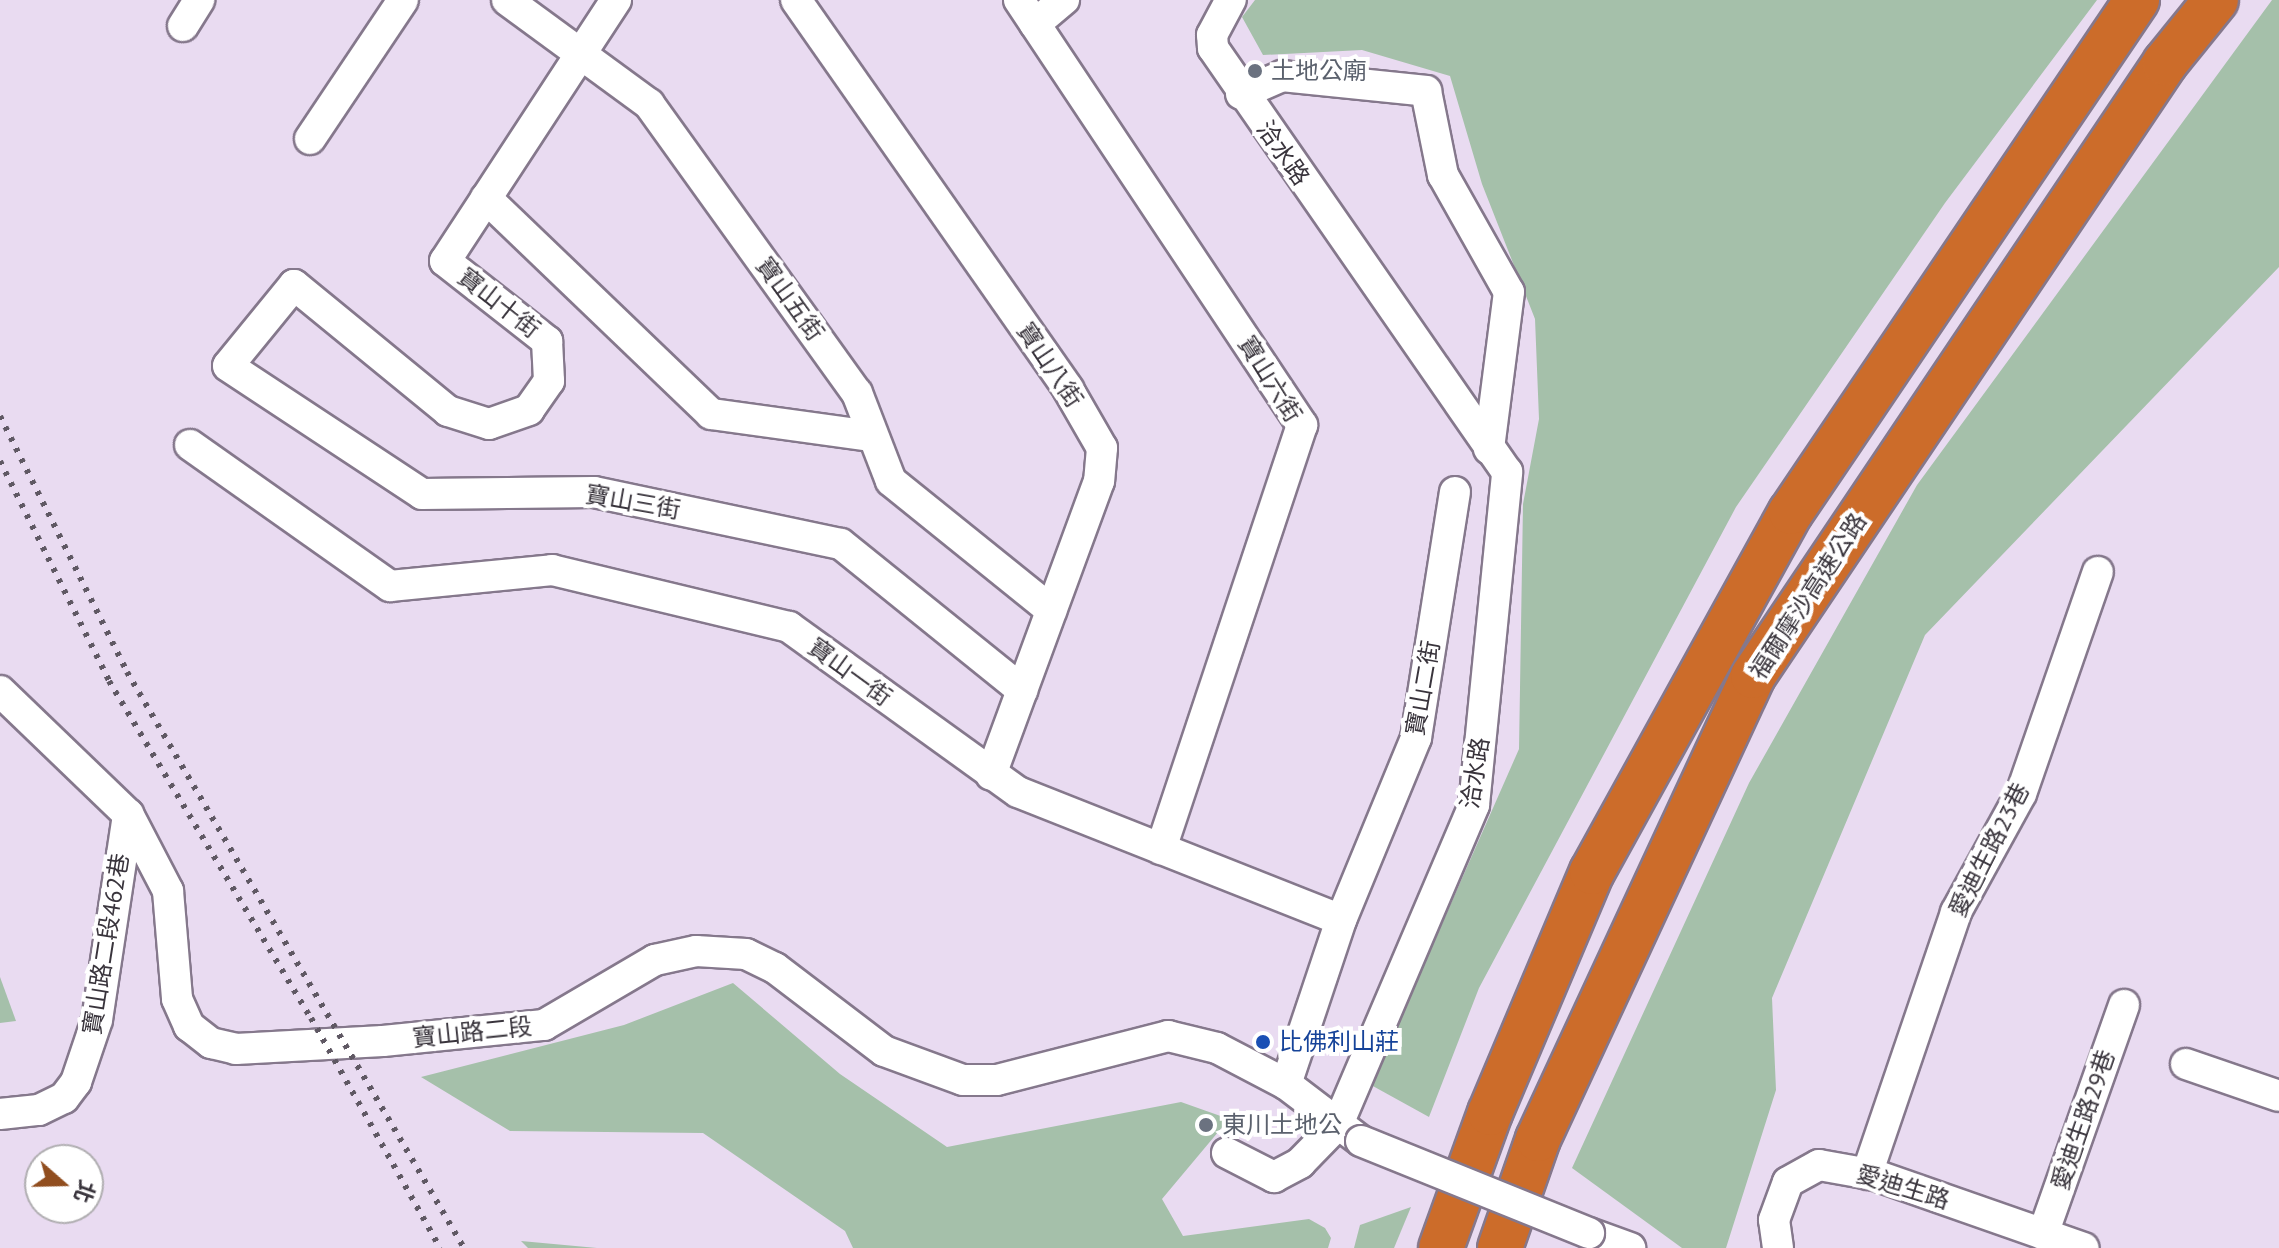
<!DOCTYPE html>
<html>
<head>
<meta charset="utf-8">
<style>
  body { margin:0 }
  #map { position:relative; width:2279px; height:1248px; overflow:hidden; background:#e9dbf1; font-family:"PT Sans","Noto Sans TC",sans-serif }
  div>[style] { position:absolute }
  .green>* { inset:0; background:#a5c0aa }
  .building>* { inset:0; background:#493e50 }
  .roads { filter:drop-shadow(2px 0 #85788c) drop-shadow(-2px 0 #85788c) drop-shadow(0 2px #85788c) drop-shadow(0 -2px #85788c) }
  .minor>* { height:30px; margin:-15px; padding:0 15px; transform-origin:15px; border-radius:15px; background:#fff }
  .highway>* { height:44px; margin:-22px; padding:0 22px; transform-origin:22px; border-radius:22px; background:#cc6c2a }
  .rail>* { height:6px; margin-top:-3px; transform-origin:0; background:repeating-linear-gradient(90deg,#5f5863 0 4px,transparent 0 12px) }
  .bridges { filter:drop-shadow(2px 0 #85788c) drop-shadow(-2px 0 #85788c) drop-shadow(0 2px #85788c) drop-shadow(0 -2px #85788c) }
  .minor-bridge>* { height:30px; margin:-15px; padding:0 15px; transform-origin:15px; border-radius:15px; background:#fff }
  .dots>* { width:22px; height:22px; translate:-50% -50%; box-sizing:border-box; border:4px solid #fff; border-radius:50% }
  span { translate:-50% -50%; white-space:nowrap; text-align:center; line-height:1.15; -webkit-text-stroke:8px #fff; paint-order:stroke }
  .worship-label { font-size:24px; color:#5b616d }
  .left { translate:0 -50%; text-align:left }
  .street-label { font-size:24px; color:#39343c }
  .transit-label { font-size:24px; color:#164399 }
  .north { position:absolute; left:24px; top:1144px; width:80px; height:80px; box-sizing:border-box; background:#fff; border:2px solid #b0aeb1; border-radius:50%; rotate:110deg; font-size:22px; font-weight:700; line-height:32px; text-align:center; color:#39343c }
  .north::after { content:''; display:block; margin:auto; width:28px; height:36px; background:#914e1f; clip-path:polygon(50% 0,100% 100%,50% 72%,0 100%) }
</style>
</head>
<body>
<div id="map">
  <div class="green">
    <i style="clip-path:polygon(1255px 0,2097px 0,1945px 203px,1736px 507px,1479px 988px,1429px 1117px,1371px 1085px,1519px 749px,1523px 504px,1539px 419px,1535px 319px,1482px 184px,1450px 76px,1362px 50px,1263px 55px,1242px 17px)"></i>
    <i style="clip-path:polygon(2272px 0,2279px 0,2279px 267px,1925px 635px,1772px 998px,1776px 1090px,1726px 1248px,1682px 1248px,1572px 1168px,1749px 783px,1917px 485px)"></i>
    <i style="clip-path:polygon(0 977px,16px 1021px,0 1023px)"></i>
    <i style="clip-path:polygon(733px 983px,840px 1074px,947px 1147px,1181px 1102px,1229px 1119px,1162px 1199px,1183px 1236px,1309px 1219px,1325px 1228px,1331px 1238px,1328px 1248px,853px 1248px,845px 1231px,703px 1133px,510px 1131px,421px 1077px,624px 1025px)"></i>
    <i style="clip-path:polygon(1411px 1207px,1394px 1248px,1354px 1248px,1360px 1225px)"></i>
    <i style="clip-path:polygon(521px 1241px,597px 1248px,528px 1248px)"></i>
  </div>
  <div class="building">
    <i style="clip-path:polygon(1247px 64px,1264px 67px,1262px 77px,1245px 74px)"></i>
  </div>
  <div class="roads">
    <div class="minor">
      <i style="left:507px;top:0;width:176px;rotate:36.2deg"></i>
      <i style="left:649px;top:104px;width:356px;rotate:54.3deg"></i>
      <i style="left:857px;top:393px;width:94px;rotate:68.9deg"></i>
      <i style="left:891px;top:481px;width:206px;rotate:38.9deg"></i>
      <i style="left:616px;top:0;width:312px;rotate:123.2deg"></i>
      <i style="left:445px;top:261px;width:130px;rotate:38.1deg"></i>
      <i style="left:547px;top:341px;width:40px;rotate:87.1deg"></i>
      <i style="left:549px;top:381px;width:35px;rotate:125deg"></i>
      <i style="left:529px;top:410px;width:42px;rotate:160.7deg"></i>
      <i style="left:489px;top:424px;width:43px;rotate:-162.4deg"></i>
      <i style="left:448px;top:411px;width:199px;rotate:-140.7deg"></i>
      <i style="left:294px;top:285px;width:104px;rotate:129.2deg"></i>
      <i style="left:228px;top:366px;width:232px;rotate:33.4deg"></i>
      <i style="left:422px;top:494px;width:172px;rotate:-0.7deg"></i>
      <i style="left:594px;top:492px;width:252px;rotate:11.9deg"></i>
      <i style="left:841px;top:544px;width:233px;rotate:38.9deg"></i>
      <i style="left:796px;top:0;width:475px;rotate:55deg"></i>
      <i style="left:1068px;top:389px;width:68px;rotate:60deg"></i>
      <i style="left:1102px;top:448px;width:33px;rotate:95deg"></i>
      <i style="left:1099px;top:481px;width:313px;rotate:110.2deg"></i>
      <i style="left:1019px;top:0;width:511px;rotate:56.34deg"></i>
      <i style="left:1302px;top:425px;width:447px;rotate:108.4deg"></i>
      <i style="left:1035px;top:24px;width:38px;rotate:-40deg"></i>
      <i style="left:183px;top:26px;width:31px;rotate:-58deg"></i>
      <i style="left:1241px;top:94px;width:45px;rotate:-23.7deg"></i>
      <i style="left:1282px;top:76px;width:145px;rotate:5.9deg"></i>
      <i style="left:1426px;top:91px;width:86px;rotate:78.6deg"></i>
      <i style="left:1443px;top:175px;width:134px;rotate:60.6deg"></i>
      <i style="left:1509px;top:292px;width:158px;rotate:97.3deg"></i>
      <i style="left:310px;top:139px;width:167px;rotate:-56.2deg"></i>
      <i style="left:486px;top:198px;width:312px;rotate:43.8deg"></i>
      <i style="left:711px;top:414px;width:162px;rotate:7.8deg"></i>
      <i style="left:190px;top:445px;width:245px;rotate:35.2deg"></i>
      <i style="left:390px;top:586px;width:163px;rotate:-5.6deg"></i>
      <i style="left:552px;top:570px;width:244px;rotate:13.5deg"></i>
      <i style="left:789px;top:627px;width:282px;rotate:35.8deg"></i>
      <i style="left:1018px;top:792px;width:347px;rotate:21.6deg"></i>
      <i style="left:1341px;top:920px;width:173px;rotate:108.5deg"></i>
      <i style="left:0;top:691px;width:178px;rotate:43.9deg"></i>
      <i style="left:128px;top:814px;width:87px;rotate:62.5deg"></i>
      <i style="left:168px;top:891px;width:108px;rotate:85.2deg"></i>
      <i style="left:177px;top:999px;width:30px;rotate:66deg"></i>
      <i style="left:189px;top:1026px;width:28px;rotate:38deg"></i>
      <i style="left:211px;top:1043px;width:26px;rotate:13deg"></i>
      <i style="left:236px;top:1049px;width:147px;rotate:-3.1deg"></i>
      <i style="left:383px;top:1041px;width:162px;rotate:-5.7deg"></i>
      <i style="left:544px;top:1025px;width:129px;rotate:-30.4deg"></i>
      <i style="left:655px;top:960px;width:42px;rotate:-12.4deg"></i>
      <i style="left:696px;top:951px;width:50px;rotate:3.4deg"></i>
      <i style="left:746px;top:954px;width:32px;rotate:26deg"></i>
      <i style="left:775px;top:968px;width:137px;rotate:37.3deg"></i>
      <i style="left:884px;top:1051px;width:84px;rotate:20.2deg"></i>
      <i style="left:963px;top:1080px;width:34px"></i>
      <i style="left:997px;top:1080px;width:177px;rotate:-14.4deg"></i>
      <i style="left:1168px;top:1036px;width:50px;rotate:13.8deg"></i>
      <i style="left:1217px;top:1048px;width:78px;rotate:27.6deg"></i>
      <i style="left:1286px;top:1084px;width:94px;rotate:37.2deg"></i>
      <i style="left:1341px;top:920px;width:197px;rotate:-67.6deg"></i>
      <i style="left:1416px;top:738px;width:249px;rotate:-81deg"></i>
      <i style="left:2186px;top:1064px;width:98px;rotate:19deg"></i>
      <i style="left:0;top:1114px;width:39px;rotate:-6deg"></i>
      <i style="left:39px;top:1110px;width:28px;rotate:-26deg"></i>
      <i style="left:64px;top:1098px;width:20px;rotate:-53deg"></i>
      <i style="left:76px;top:1082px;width:65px;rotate:-71.3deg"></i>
      <i style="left:97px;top:1020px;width:208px;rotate:-81.4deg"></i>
      <i style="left:1227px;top:1153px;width:53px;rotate:27.1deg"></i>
      <i style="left:1274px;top:1177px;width:30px;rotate:-28deg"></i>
      <i style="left:1300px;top:1163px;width:54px;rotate:-45.7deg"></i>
      <i style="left:1338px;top:1124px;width:347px;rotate:-66.9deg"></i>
      <i style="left:1474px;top:805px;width:335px;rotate:-84.3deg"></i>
      <i style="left:1507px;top:472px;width:516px;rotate:-124.74deg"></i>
      <i style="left:1213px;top:48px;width:13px;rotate:-94deg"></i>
      <i style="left:1212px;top:35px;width:40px;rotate:-62deg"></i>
      <i style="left:1867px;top:1174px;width:277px;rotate:-71.2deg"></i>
      <i style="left:1956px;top:912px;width:135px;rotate:-61.2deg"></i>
      <i style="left:2021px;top:794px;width:235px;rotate:-70.9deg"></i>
      <i style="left:1589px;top:1233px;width:44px;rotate:20.1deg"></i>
      <i style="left:2043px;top:1234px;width:243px;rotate:-70.5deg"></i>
      <i style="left:1778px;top:1248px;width:28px;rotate:-98deg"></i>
      <i style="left:1774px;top:1220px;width:40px;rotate:-69.8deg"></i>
      <i style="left:1788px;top:1182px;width:35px;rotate:-29deg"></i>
      <i style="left:1819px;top:1165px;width:57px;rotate:10.1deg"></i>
      <i style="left:1875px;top:1175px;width:221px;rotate:19.3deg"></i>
    </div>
    <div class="highway">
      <i style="left:1441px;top:1248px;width:144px;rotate:-70.1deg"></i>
      <i style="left:1490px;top:1113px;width:262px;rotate:-67.1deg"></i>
      <i style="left:1592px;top:872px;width:411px;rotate:-61.1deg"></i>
      <i style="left:1791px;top:512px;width:618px;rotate:-55.95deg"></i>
      <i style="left:1500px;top:1248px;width:115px;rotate:-70.8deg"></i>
      <i style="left:1538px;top:1139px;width:510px;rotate:-65.09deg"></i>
      <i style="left:1753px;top:676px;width:739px;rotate:-56.09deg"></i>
      <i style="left:2165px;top:63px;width:81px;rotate:-51deg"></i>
    </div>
  </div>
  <div class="rail">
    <i style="left:0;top:416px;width:286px;rotate:63.6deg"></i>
    <i style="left:127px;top:672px;width:667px;rotate:59.67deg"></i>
    <i style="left:0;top:461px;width:246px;rotate:63.6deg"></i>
    <i style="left:109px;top:681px;width:393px;rotate:59.1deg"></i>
    <i style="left:311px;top:1018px;width:264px;rotate:60.7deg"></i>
  </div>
  <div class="bridges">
    <div class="minor-bridge">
      <i style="left:1361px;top:1141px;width:246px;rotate:22deg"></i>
    </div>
  </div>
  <div class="dots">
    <i style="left:1255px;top:71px;background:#6b7280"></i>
    <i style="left:1263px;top:1042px;background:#1a4fb4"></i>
    <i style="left:1206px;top:1125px;background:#6b7280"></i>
  </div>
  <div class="worship-label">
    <span class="left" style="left:1271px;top:71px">土地公廟</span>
    <span class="left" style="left:1222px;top:1125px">東川土地公</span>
  </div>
  <div class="street-label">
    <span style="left:1283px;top:153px;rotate:55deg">洽水路</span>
    <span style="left:790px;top:299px;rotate:54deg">寶山五街</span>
    <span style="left:499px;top:303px;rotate:38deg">寶山十街</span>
    <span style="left:1050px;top:365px;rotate:56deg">寶山八街</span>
    <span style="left:1270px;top:379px;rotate:58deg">寶山六街</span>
    <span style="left:633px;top:502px;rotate:10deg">寶山三街</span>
    <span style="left:1808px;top:596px;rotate:-57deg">福爾摩沙高速公路</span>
    <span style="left:850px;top:672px;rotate:36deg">寶山一街</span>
    <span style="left:1423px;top:688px;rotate:-80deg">寶山二街</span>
    <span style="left:1475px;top:773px;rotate:-81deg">洽水路</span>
    <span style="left:1989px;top:850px;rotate:-63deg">愛迪生路23巷</span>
    <span style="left:106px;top:944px;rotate:-81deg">寶山路二段462巷</span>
    <span style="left:472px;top:1032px;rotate:-6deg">寶山路二段</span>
    <span style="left:2083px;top:1120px;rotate:-71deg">愛迪生路29巷</span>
    <span style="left:1903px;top:1187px;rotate:17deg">愛迪生路</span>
  </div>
  <div class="transit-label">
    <span class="left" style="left:1279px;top:1042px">比佛利山莊</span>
  </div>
  <div class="north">北</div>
</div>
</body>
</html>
